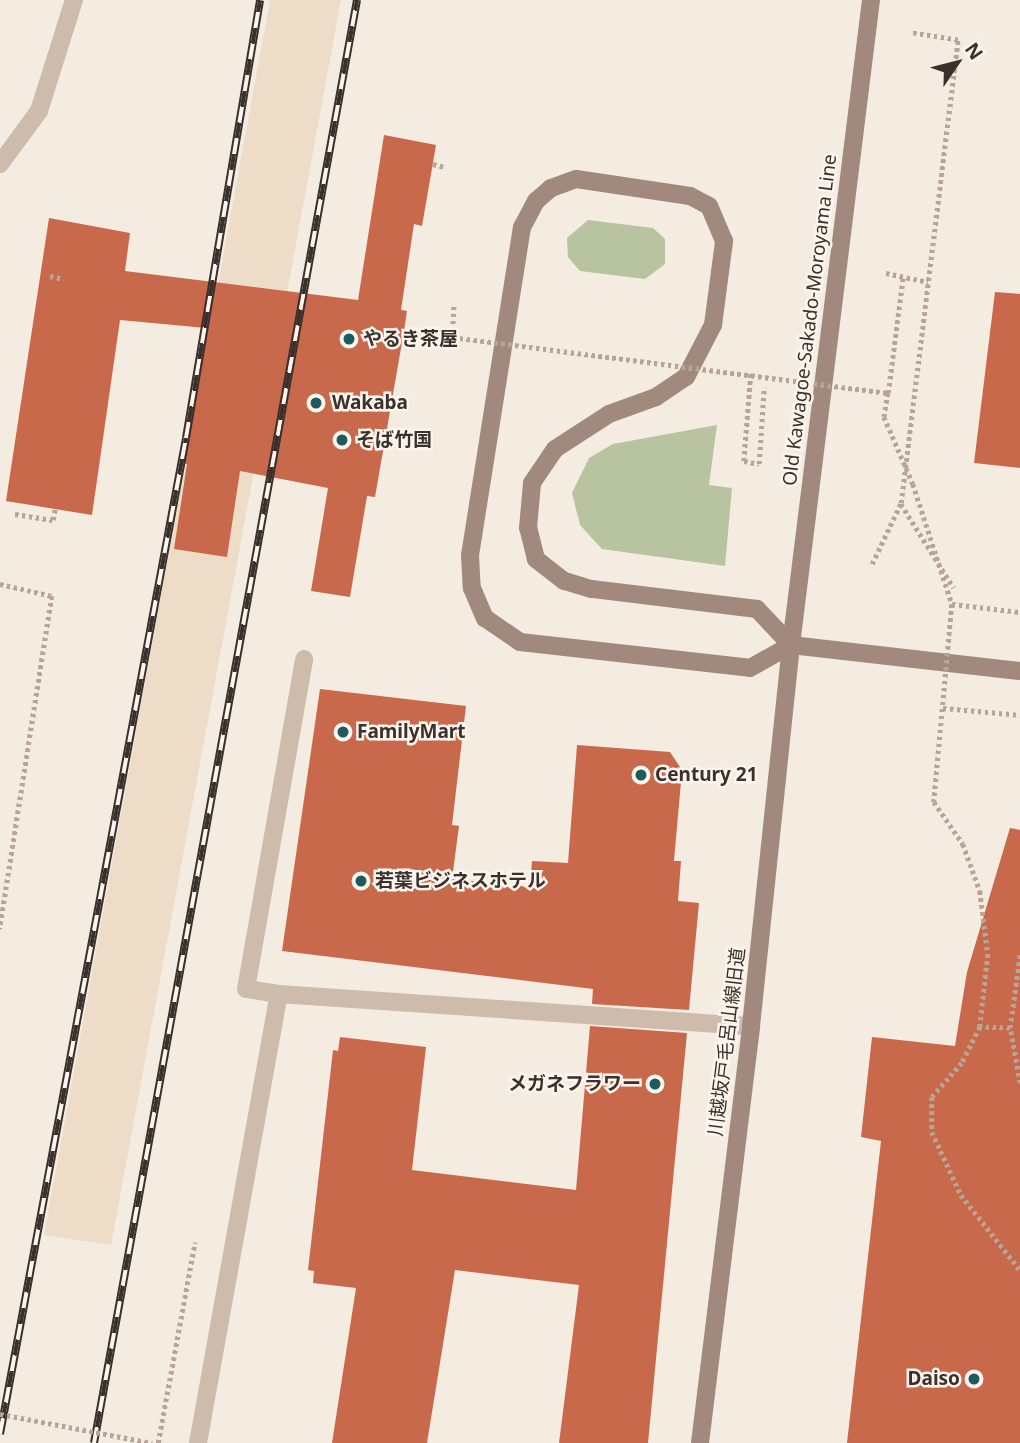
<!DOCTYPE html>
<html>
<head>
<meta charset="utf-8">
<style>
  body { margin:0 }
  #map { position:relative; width:1020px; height:1443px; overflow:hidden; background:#f4ebe1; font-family:"Noto Sans","Noto Sans JP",sans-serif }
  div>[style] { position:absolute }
  .green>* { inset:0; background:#b8c4a0 }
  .plaza>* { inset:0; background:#ecdcc8 }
  .building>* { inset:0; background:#c8694b }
  .path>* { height:4.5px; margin-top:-2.25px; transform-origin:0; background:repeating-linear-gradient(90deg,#b9a596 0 3.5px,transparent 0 7px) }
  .street>* { height:18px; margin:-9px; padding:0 9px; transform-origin:9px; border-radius:9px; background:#cdbbac }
  .secondary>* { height:18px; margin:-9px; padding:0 9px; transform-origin:9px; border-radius:9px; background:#a18a7d }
  .rail>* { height:8px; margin-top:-4px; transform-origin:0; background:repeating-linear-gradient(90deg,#fbf5ee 0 16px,#3b302b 0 32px); box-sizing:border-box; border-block:2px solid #3b302b }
  .path-bridge>* { height:4.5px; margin-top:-2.25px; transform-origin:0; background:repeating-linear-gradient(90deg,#b9a596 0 3.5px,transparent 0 7px) }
  .dots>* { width:19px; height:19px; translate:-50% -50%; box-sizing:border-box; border:4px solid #fbf5ee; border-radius:50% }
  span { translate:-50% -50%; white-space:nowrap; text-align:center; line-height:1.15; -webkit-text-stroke:5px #fbf5ee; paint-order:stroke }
  .street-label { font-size:19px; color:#3b302b }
  .poi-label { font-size:19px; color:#3b302b; font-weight:700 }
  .left { translate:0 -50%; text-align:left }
  .right { translate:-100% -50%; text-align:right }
  .north { position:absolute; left:922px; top:28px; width:70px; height:70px; -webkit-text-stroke:5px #fbf5ee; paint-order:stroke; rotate:55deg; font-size:19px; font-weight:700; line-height:28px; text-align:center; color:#3b302b }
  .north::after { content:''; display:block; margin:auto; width:24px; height:32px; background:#3b302b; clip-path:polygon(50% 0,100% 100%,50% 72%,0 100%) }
</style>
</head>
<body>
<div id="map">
  <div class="green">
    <i style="clip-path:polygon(588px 220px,653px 228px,665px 239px,665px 264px,645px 279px,580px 271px,568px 257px,567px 238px)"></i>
    <i style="clip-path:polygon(717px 425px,709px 485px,732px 488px,725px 566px,602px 549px,580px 525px,572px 493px,589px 458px,613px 444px)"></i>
  </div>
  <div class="plaza">
    <i style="clip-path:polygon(270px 0,341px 0,111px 1245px,44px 1235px)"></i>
  </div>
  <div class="building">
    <i style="clip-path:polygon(384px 135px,436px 145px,422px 226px,414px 224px,401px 310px,407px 311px,404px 331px,375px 497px,367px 496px,350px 597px,311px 591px,328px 488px,240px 471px,227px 557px,174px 549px,187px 464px,182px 463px,206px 328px,120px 320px,92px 515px,6px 501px,49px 218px,130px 233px,125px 271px,358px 300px)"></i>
    <i style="clip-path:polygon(995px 292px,1020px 294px,1020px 468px,974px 463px)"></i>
    <i style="clip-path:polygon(320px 689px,466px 706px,452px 825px,459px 826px,452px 879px,530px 887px,532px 861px,568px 863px,577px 745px,670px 752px,682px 770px,674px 861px,681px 861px,678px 901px,699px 903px,689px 1010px,592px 1004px,593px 989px,282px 951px)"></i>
    <i style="clip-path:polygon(1010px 828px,1020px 830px,1020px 1443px,847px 1443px,881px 1141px,861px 1137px,872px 1037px,955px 1046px,967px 972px)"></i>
    <i style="clip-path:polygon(590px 1026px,687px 1033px,648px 1443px,559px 1443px,579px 1285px,455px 1270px,427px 1443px,332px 1443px,356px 1288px,313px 1283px,314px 1271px,308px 1270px,333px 1050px,338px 1051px,340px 1037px,426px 1047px,412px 1170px,576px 1190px)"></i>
  </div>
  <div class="path">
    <i style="left:433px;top:164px;width:11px;rotate:15deg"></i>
    <i style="left:886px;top:273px;width:43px;rotate:12.1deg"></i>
    <i style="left:50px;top:276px;width:14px;rotate:12deg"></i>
    <i style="left:452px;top:338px;width:33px;rotate:-87deg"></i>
    <i style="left:751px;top:374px;width:87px;rotate:94.6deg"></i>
    <i style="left:744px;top:461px;width:15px;rotate:11deg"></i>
    <i style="left:759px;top:464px;width:77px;rotate:-86.3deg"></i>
    <i style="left:888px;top:393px;width:117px;rotate:-82.6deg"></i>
    <i style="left:901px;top:504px;width:99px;rotate:57.8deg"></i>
    <i style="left:15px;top:514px;width:38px;rotate:9deg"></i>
    <i style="left:53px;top:520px;width:11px;rotate:-80deg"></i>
    <i style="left:872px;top:564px;width:68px;rotate:-64.6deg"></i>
    <i style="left:901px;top:503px;width:466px;rotate:-83deg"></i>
    <i style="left:958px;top:40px;width:47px;rotate:-171.3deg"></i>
    <i style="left:0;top:584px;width:53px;rotate:13deg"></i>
    <i style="left:52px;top:596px;width:337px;rotate:98.9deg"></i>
    <i style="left:952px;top:604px;width:68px;rotate:6.7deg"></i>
    <i style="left:943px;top:708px;width:77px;rotate:5.2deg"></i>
    <i style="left:1010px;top:1028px;width:75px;rotate:-82.3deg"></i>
    <i style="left:1020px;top:1083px;width:56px;rotate:-100.3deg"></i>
    <i style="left:1010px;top:1028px;width:30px;rotate:-178deg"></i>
    <i style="left:980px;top:1027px;width:40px;rotate:116.6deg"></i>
    <i style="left:962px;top:1063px;width:45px;rotate:131.4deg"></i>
    <i style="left:932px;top:1097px;width:35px;rotate:90deg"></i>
    <i style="left:932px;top:1132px;width:69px;rotate:65.3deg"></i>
    <i style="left:961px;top:1195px;width:95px;rotate:51.8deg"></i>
    <i style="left:158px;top:1443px;width:204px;rotate:-79.6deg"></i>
  </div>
  <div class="street">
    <i style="left:0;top:164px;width:66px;rotate:-53.7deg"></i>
    <i style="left:39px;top:111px;width:116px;rotate:-72.5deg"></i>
    <i style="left:279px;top:994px;width:33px;rotate:-171deg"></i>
    <i style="left:246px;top:989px;width:335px;rotate:-80deg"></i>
    <i style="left:198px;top:1443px;width:456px;rotate:-79.8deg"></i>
    <i style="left:279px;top:994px;width:473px;rotate:3.9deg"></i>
  </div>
  <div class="secondary">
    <i style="left:791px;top:645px;width:50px;rotate:-133.4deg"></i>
    <i style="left:757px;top:609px;width:167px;rotate:-173.1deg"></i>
    <i style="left:591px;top:589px;width:28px;rotate:-163deg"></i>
    <i style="left:564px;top:581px;width:36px;rotate:-142deg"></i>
    <i style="left:536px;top:559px;width:32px;rotate:-104deg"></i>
    <i style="left:528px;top:528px;width:45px;rotate:-84.9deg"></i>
    <i style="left:532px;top:483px;width:41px;rotate:-55.9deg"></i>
    <i style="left:555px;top:449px;width:64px;rotate:-32.9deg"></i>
    <i style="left:609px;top:414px;width:50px;rotate:-19.9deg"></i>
    <i style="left:656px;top:397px;width:36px;rotate:-34deg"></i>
    <i style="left:686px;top:377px;width:59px;rotate:-62.6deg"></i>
    <i style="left:713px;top:325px;width:85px;rotate:-82.5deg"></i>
    <i style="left:724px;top:241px;width:38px;rotate:-113deg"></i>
    <i style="left:709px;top:206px;width:21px;rotate:-152deg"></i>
    <i style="left:690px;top:196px;width:115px;rotate:-171.5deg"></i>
    <i style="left:576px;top:179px;width:27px;rotate:160deg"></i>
    <i style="left:551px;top:188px;width:20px;rotate:139deg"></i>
    <i style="left:536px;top:201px;width:30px;rotate:118deg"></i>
    <i style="left:522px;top:227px;width:332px;rotate:99deg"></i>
    <i style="left:470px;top:555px;width:33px;rotate:87deg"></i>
    <i style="left:472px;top:588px;width:33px;rotate:67deg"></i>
    <i style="left:485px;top:618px;width:42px;rotate:34.4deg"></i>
    <i style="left:520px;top:642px;width:231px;rotate:6.4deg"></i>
    <i style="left:750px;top:668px;width:47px;rotate:-29.3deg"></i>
    <i style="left:791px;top:645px;width:230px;rotate:6.5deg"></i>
    <i style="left:700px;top:1443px;width:420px;rotate:-83deg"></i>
    <i style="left:751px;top:1026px;width:383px;rotate:-84deg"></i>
    <i style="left:791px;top:645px;width:650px;rotate:-82.93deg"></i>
  </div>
  <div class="rail">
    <i style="left:0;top:1434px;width:1013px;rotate:-79.42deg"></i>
    <i style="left:186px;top:438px;width:444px;rotate:-80.4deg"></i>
    <i style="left:94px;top:1443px;width:1467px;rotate:-79.67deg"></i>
  </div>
  <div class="path-bridge">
    <i style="left:404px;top:331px;width:488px;rotate:7.3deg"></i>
    <i style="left:888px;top:393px;width:24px;rotate:99deg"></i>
    <i style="left:884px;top:417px;width:73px;rotate:66.6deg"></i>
    <i style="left:913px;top:484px;width:126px;rotate:72deg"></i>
    <i style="left:952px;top:604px;width:199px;rotate:95.2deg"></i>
    <i style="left:934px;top:802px;width:51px;rotate:55.4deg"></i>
    <i style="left:963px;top:844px;width:50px;rotate:70.1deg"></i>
    <i style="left:980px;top:891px;width:64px;rotate:82.8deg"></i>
    <i style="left:988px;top:954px;width:73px;rotate:96.3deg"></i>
    <i style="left:0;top:1414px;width:155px;rotate:10.8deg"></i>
  </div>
  <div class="dots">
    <i style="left:349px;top:339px;background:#1f5a5e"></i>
    <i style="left:316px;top:403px;background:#1f5a5e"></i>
    <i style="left:342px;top:440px;background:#1f5a5e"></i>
    <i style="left:343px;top:732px;background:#1f5a5e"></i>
    <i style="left:641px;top:775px;background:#1f5a5e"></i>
    <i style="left:361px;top:881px;background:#1f5a5e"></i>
    <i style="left:655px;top:1084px;background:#1f5a5e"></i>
    <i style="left:974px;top:1379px;background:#1f5a5e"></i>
  </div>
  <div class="street-label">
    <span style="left:810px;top:320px;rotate:-83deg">Old Kawagoe-Sakado-Moroyama Line</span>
    <span style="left:727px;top:1042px;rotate:-83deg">川越坂戸毛呂山線旧道</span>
  </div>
  <div class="poi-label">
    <span class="left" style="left:363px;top:339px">やるき茶屋</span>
    <span class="left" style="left:332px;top:403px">Wakaba</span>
    <span class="left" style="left:356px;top:440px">そば竹国</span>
    <span class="left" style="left:357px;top:732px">FamilyMart</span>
    <span class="left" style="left:655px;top:775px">Century 21</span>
    <span class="left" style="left:375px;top:881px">若葉ビジネスホテル</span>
    <span class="right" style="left:641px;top:1084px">メガネフラワー</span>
    <span class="right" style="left:960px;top:1379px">Daiso</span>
  </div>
  <div class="north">N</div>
</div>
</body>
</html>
